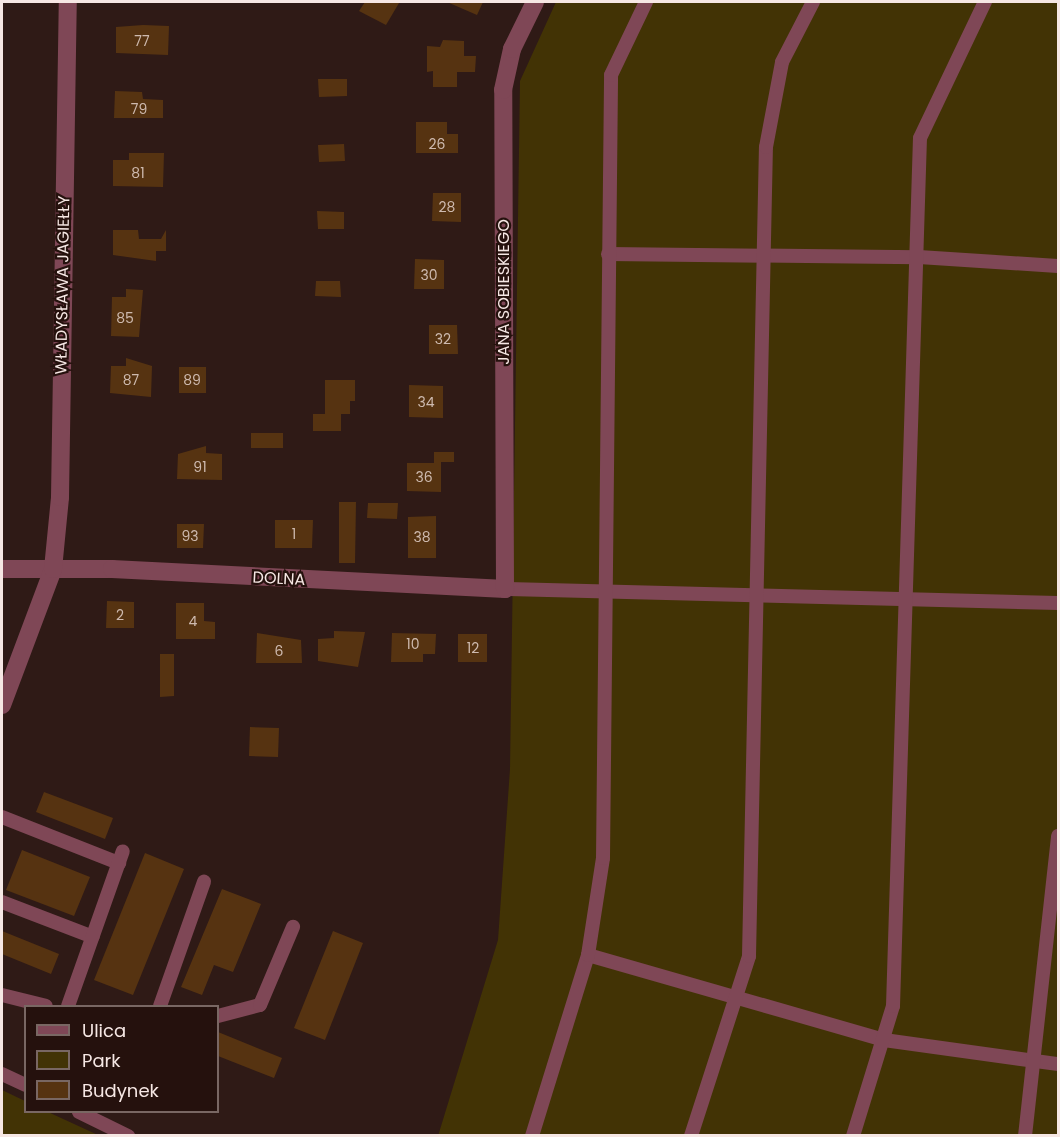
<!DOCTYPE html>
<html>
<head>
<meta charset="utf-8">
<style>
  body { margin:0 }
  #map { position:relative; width:1060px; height:1137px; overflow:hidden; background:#2f1a16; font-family:Poppins,sans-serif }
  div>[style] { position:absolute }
  .green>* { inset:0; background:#423305 }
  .building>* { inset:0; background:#563311 }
  .lane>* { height:14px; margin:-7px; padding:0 7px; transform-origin:7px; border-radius:7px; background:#7f4756 }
  .street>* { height:18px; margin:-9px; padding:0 9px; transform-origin:9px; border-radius:9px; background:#7f4756 }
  span { translate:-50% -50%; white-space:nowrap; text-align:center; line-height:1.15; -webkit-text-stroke:4.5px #25110d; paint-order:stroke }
  .number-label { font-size:14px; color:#cebaaf }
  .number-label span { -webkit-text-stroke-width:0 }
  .street-label { font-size:16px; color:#f6e7e4 }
  .frame { position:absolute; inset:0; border:3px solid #f6e7e4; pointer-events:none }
  .legend { position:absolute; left:24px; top:1005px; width:195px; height:108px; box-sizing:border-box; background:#25110d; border:2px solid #796763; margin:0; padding:8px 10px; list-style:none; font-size:18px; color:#f6e7e4 }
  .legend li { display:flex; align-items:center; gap:12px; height:30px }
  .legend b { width:30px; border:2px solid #796763 }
</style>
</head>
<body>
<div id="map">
  <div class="green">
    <i style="clip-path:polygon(556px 2px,1058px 2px,1058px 1135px,438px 1136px,498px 940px,510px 769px,520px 81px)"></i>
    <i style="clip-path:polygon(2px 1090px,25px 1101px,26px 1112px,48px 1112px,98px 1135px,2px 1135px)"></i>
  </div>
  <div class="building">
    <i style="clip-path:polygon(365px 2px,397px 2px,399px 3px,386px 25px,359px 11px)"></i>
    <i style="clip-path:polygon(447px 2px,483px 2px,477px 15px)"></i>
    <i style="clip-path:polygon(143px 25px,169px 26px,168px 55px,116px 53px,116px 27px)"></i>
    <i style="clip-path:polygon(443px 40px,464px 41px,464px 56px,476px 56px,475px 72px,457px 72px,457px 87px,433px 87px,433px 71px,427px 72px,427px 46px,440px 47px)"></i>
    <i style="clip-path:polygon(318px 79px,347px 79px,347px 96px,319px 97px)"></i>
    <i style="clip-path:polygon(115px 91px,142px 92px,143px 99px,163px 100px,163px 118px,114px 118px)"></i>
    <i style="clip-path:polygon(416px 122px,447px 122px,447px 134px,458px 134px,458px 153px,416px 153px)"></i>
    <i style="clip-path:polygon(344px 144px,345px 161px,319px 162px,318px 145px)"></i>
    <i style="clip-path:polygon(129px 153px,164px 153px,163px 187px,113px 186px,113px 160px,129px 160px)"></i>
    <i style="clip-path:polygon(433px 193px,461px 193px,461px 222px,432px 221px)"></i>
    <i style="clip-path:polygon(317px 211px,344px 212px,344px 229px,318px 229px)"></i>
    <i style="clip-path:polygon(113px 230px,138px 230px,139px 239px,161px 239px,166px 230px,166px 251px,156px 251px,156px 261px,113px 255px)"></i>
    <i style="clip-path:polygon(415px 259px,444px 260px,444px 289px,414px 289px)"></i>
    <i style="clip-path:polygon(316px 281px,340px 281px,341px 297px,315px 296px)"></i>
    <i style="clip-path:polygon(126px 289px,143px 290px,139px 337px,111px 336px,112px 297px,126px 297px)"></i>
    <i style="clip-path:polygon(429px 325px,457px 325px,458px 354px,429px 354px)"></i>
    <i style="clip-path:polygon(126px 358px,152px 366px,151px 397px,110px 393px,111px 366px,126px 366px)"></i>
    <i style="clip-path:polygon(179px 367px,206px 367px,206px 393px,179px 393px)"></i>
    <i style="clip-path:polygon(325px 380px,355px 380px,355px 401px,350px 401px,350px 414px,341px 414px,341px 431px,313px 431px,313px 414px,325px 414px)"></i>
    <i style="clip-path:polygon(409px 385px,443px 386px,443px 418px,409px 417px)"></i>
    <i style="clip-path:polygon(251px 433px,283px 433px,283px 448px,251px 448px)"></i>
    <i style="clip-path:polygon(206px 446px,206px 453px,222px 454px,222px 480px,177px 479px,178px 454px)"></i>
    <i style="clip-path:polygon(434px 452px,454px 452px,454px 462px,441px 462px,441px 492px,407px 491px,407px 463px,434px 463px)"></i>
    <i style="clip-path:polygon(339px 502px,356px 502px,355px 563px,339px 563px)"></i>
    <i style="clip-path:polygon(368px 503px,398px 503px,397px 519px,367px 518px)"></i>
    <i style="clip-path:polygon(436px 516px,436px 558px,408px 558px,408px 517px)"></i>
    <i style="clip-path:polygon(275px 520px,313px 520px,312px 548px,275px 548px)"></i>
    <i style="clip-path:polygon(177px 524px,204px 524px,203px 548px,177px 548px)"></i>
    <i style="clip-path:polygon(107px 601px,134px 602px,134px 628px,106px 628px)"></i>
    <i style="clip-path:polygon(176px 603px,204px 603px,204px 621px,215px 622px,215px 639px,176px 639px)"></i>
    <i style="clip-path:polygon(334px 631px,365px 632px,358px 667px,318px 661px,318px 639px,334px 638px)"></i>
    <i style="clip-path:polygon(257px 633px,301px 640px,302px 663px,256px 663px)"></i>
    <i style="clip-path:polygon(392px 633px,436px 634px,435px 654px,423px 654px,423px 662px,391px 662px)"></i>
    <i style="clip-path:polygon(458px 634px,487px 634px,487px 662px,458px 662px)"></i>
    <i style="clip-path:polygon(160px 654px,174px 654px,174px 696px,160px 697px)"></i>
    <i style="clip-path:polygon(250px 727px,279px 728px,278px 757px,249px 756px)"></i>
    <i style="clip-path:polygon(44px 792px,113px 818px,105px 839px,36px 812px)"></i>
    <i style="clip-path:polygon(22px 850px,90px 877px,74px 916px,6px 890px)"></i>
    <i style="clip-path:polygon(145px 853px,184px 869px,133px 995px,94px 980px)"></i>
    <i style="clip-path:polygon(222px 889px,261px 904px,233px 972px,214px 965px,202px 995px,181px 987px)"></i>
    <i style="clip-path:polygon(2px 931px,59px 954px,51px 974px,2px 954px)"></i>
    <i style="clip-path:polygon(333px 931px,363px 943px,325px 1040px,294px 1028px)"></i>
    <i style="clip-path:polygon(218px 1032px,282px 1058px,274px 1078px,218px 1056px)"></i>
  </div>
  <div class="lane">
    <i style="left:608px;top:254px;width:311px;rotate:0.6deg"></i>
    <i style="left:919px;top:257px;width:139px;rotate:3.7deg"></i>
    <i style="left:505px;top:589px;width:553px;rotate:1.45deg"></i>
    <i style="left:2px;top:817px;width:126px;rotate:21.5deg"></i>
    <i style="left:2px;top:902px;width:97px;rotate:21deg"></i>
    <i style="left:588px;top:955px;width:308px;rotate:16deg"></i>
    <i style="left:884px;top:1040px;width:176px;rotate:7.9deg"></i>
    <i style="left:2px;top:995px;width:45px;rotate:14deg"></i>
    <i style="left:68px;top:1006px;width:164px;rotate:-70.5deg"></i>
    <i style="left:160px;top:1006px;width:132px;rotate:-70.5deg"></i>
    <i style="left:218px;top:1016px;width:43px;rotate:-14.7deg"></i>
    <i style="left:260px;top:1005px;width:85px;rotate:-67.1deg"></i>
    <i style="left:2px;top:1074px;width:26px;rotate:25deg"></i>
    <i style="left:79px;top:1112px;width:55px;rotate:26.1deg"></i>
    <i style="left:532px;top:1136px;width:189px;rotate:-72.8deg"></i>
    <i style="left:588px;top:955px;width:98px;rotate:-81.2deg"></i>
    <i style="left:603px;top:858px;width:783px;rotate:-89.41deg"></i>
    <i style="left:611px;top:75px;width:81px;rotate:-64.4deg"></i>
    <i style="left:691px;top:1136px;width:189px;rotate:-72.1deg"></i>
    <i style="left:749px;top:956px;width:809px;rotate:-88.8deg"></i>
    <i style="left:766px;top:147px;width:86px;rotate:-79.3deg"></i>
    <i style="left:782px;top:62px;width:68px;rotate:-62.7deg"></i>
    <i style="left:853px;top:1136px;width:136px;rotate:-72.9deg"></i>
    <i style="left:893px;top:1006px;width:868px;rotate:-88.22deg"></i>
    <i style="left:920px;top:138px;width:151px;rotate:-64.5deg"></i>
    <i style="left:1025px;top:1136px;width:302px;rotate:-83.7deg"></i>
  </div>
  <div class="street">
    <i style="left:2px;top:569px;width:110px"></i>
    <i style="left:112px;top:569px;width:394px;rotate:2.9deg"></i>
    <i style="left:505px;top:589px;width:499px;rotate:-90.2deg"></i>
    <i style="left:503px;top:90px;width:42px;rotate:-77.6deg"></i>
    <i style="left:512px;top:49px;width:52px;rotate:-63.9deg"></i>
    <i style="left:2px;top:705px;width:145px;rotate:-69.4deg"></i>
    <i style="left:53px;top:569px;width:72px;rotate:-84.4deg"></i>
    <i style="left:60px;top:497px;width:495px;rotate:-89.1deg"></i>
  </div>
  <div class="number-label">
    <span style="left:142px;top:41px">77</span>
    <span style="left:139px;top:109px">79</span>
    <span style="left:437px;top:144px">26</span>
    <span style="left:138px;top:173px">81</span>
    <span style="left:447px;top:207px">28</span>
    <span style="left:429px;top:275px">30</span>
    <span style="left:125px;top:318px">85</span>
    <span style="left:443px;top:339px">32</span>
    <span style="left:131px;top:380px">87</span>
    <span style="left:192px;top:380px">89</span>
    <span style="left:426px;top:402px">34</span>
    <span style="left:200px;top:467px">91</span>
    <span style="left:424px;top:477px">36</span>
    <span style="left:294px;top:534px">1</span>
    <span style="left:190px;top:536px">93</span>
    <span style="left:422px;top:537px">38</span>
    <span style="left:120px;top:615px">2</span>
    <span style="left:193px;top:621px">4</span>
    <span style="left:413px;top:644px">10</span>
    <span style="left:473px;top:648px">12</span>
    <span style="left:279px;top:651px">6</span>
  </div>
  <div class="street-label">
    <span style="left:63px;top:285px;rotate:-89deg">WŁADYSŁAWA JAGIEŁŁY</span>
    <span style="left:504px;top:292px;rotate:-90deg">JANA SOBIESKIEGO</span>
    <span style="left:279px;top:579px;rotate:3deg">DOLNA</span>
  </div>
  <div class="frame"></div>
  <ul class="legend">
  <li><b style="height:8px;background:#7f4756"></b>Ulica</li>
  <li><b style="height:16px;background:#423305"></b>Park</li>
  <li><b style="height:16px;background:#563311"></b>Budynek</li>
  </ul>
</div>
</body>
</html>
